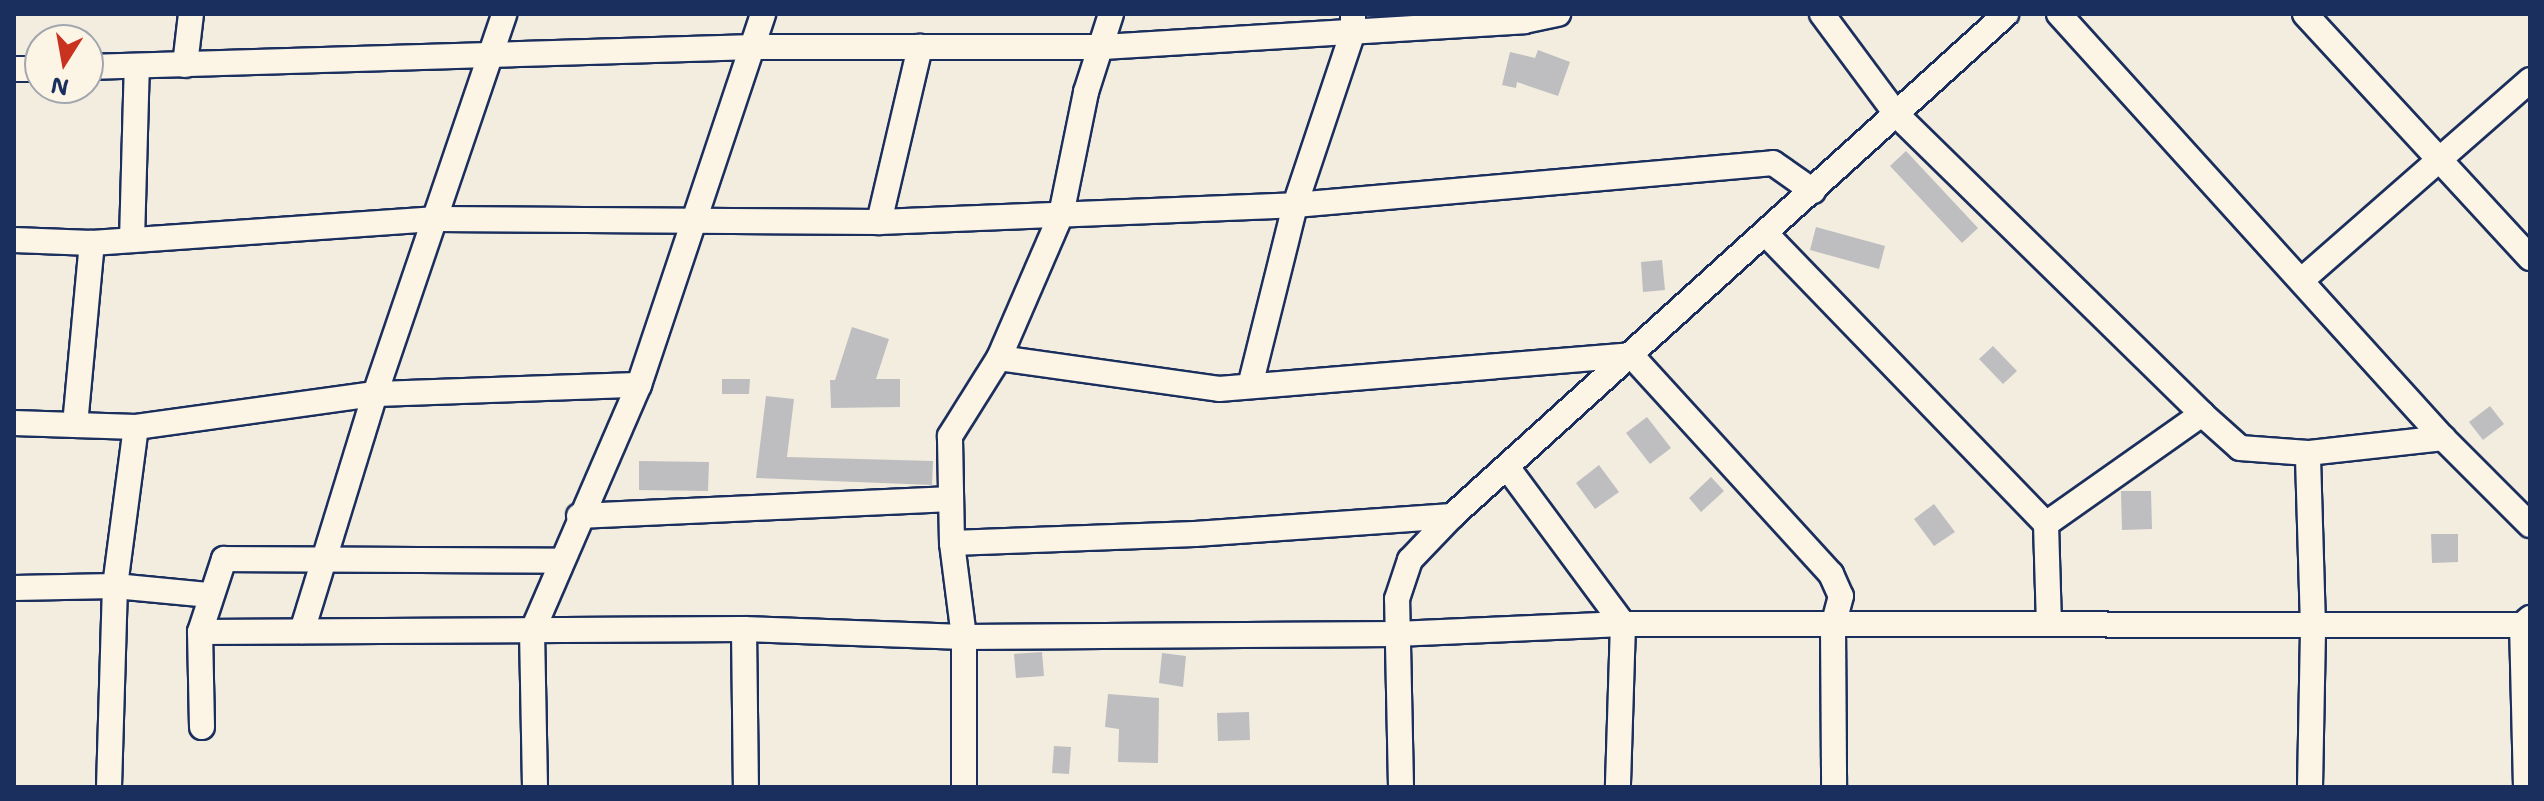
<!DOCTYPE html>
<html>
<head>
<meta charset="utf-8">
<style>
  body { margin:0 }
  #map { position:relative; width:2544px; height:801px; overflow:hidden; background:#f3ede0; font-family:"Shantell Sans",sans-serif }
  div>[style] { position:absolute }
  .building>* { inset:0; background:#bebec0 }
  .roads { filter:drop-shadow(2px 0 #1b2f5e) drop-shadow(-2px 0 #1b2f5e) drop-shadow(0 2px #1b2f5e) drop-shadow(0 -2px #1b2f5e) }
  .minor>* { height:24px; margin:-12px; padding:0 12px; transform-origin:12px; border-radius:12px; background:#fcf5e5 }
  span { translate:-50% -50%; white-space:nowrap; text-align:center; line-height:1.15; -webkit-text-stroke:6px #fcf5e5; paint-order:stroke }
  .frame { position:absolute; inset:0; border:16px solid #1b2f5e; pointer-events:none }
  .north { position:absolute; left:24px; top:24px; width:80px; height:80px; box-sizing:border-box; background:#fcf5e5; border:2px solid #a2a6af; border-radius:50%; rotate:191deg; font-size:22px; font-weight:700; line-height:32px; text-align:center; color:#1b2f5e }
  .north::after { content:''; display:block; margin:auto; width:28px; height:36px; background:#c8321e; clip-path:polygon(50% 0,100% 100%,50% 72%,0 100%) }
</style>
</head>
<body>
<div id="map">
  <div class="building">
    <i style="clip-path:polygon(1538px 50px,1570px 62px,1558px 96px,1517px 82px,1516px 88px,1502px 85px,1510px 52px,1535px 58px)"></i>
    <i style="clip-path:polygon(1906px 151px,1978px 228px,1962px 243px,1890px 166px)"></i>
    <i style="clip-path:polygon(1816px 227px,1885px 246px,1879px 269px,1810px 250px)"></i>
    <i style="clip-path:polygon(1662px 260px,1665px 290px,1643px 292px,1641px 262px)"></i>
    <i style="clip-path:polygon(852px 327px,889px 339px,876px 379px,900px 379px,900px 407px,831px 408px,830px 380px,835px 380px)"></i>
    <i style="clip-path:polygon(1993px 346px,2017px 371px,2003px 384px,1979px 359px)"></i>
    <i style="clip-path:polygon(722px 379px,750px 379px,749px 394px,722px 394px)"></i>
    <i style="clip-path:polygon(766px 396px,794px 399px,787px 457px,933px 461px,932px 485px,756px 478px)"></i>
    <i style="clip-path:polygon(2490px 406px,2504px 424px,2483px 440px,2469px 422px)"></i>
    <i style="clip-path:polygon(1647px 417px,1671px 448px,1650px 464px,1626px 433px)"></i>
    <i style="clip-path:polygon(639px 461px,709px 462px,708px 491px,639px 490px)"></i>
    <i style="clip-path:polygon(1599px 465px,1619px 492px,1595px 509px,1576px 483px)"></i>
    <i style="clip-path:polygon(1711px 477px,1724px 491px,1701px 512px,1689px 498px)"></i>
    <i style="clip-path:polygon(2121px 491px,2151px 491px,2152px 529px,2122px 530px)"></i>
    <i style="clip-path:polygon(1934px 504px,1955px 532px,1934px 546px,1914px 519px)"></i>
    <i style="clip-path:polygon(2431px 534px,2458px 534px,2458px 562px,2432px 563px)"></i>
    <i style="clip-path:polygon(1042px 652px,1044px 676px,1016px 678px,1014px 654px)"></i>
    <i style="clip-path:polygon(1162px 653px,1186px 656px,1183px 687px,1159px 683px)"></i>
    <i style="clip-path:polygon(1108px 694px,1159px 698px,1158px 763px,1118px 762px,1119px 729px,1105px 727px)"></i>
    <i style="clip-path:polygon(1249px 712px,1250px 740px,1218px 741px,1217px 713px)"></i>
    <i style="clip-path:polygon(1054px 746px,1071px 747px,1069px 774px,1052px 773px)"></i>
  </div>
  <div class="roads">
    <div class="minor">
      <i style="left:1822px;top:14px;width:126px;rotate:53.4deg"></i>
      <i style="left:1897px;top:115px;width:427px;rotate:44.4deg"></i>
      <i style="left:2202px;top:414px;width:51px;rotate:41.8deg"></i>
      <i style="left:2240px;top:448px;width:68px;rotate:4.2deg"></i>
      <i style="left:2059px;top:14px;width:572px;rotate:47.83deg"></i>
      <i style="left:2443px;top:438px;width:123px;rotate:45deg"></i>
      <i style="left:2305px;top:14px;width:332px;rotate:47.3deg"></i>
      <i style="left:185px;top:65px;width:51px;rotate:-83.3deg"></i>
      <i style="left:88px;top:67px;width:667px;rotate:-1.72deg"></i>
      <i style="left:755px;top:47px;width:348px"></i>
      <i style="left:1103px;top:47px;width:422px;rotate:-3.5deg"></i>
      <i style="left:1524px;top:21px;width:35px;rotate:-12deg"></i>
      <i style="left:14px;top:69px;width:26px"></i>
      <i style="left:879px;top:222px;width:180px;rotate:-76.8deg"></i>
      <i style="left:1766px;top:234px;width:403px;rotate:46deg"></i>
      <i style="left:2046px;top:524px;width:100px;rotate:88.3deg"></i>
      <i style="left:14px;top:240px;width:78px;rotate:2.2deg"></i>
      <i style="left:92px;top:243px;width:346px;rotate:-4deg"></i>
      <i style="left:437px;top:219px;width:442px;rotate:0.4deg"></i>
      <i style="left:879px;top:222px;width:416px;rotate:-2.3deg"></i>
      <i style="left:1295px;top:205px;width:480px;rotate:-5deg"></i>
      <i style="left:1773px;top:163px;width:49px;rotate:35deg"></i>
      <i style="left:132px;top:240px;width:174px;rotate:-88.4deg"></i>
      <i style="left:2303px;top:279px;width:302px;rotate:-41.2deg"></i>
      <i style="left:999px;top:358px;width:222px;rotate:8deg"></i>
      <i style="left:1219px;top:389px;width:413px;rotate:-4.7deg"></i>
      <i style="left:1631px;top:355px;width:297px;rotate:47.6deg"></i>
      <i style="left:1831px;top:574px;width:24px;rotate:66deg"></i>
      <i style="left:1841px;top:596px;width:31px;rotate:105deg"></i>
      <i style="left:1833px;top:626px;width:161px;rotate:89.6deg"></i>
      <i style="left:1251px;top:382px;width:182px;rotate:-76deg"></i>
      <i style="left:1295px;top:205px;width:182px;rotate:-71.5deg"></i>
      <i style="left:1353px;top:32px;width:18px;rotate:-90deg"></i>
      <i style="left:14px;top:423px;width:122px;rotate:1.9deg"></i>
      <i style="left:136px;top:427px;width:241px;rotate:-7.9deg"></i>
      <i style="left:375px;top:394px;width:264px;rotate:-2deg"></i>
      <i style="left:75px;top:425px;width:183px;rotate:-84.7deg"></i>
      <i style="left:1507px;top:467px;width:195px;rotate:53.5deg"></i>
      <i style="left:1623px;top:624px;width:163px;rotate:91.8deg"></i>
      <i style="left:579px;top:516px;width:372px;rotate:-2.6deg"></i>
      <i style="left:2046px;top:524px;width:191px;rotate:-35.2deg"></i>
      <i style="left:952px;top:543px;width:243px;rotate:-2.1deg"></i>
      <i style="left:1195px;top:534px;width:258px;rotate:-4deg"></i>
      <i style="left:14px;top:588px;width:101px;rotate:-1.1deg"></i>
      <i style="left:115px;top:586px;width:93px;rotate:5.5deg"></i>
      <i style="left:744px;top:629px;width:158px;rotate:89.3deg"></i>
      <i style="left:302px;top:631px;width:248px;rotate:-72.9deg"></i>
      <i style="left:375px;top:394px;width:401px;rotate:-71.2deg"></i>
      <i style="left:200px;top:632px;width:544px;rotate:-0.32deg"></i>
      <i style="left:744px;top:629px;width:220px;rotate:2.1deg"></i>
      <i style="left:964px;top:637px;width:432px;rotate:-0.4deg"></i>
      <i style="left:1396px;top:634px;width:227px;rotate:-2.5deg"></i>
      <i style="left:1623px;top:624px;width:907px;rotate:0.06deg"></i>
      <i style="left:202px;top:727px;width:95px;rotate:-91.2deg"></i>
      <i style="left:200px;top:632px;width:77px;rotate:-71.8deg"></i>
      <i style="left:224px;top:559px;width:337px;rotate:0.3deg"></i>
      <i style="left:109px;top:787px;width:201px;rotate:-88.3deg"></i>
      <i style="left:115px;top:586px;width:160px;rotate:-82.5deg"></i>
      <i style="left:535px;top:787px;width:155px;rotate:-91.1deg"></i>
      <i style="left:532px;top:632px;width:269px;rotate:-66.6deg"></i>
      <i style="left:639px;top:385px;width:391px;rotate:-71.5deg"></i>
      <i style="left:964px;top:787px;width:150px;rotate:-90deg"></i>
      <i style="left:964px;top:637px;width:95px;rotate:-97.3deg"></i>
      <i style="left:952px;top:543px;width:107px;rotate:-91.1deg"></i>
      <i style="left:950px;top:436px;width:92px;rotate:-57.9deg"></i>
      <i style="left:999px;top:358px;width:156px;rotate:-66.6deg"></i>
      <i style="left:1061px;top:215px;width:126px;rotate:-78.5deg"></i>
      <i style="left:1086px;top:92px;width:82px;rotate:-72.2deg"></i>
      <i style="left:1401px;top:787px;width:188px;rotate:-91.2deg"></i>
      <i style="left:1397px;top:599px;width:41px;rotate:-71.6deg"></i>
      <i style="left:1410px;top:560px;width:61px;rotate:-46.3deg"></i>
      <i style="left:1452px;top:516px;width:748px;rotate:-42.18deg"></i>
      <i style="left:2310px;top:787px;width:161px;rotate:-88.9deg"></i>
      <i style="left:2313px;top:626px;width:173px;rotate:-91.7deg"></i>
      <i style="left:2308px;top:453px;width:136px;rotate:-6.3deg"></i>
      <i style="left:2526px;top:787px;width:162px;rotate:-91.4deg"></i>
      <i style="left:2522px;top:625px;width:11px;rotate:-41deg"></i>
    </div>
  </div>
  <div class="frame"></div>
  <div class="north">N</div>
</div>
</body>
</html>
